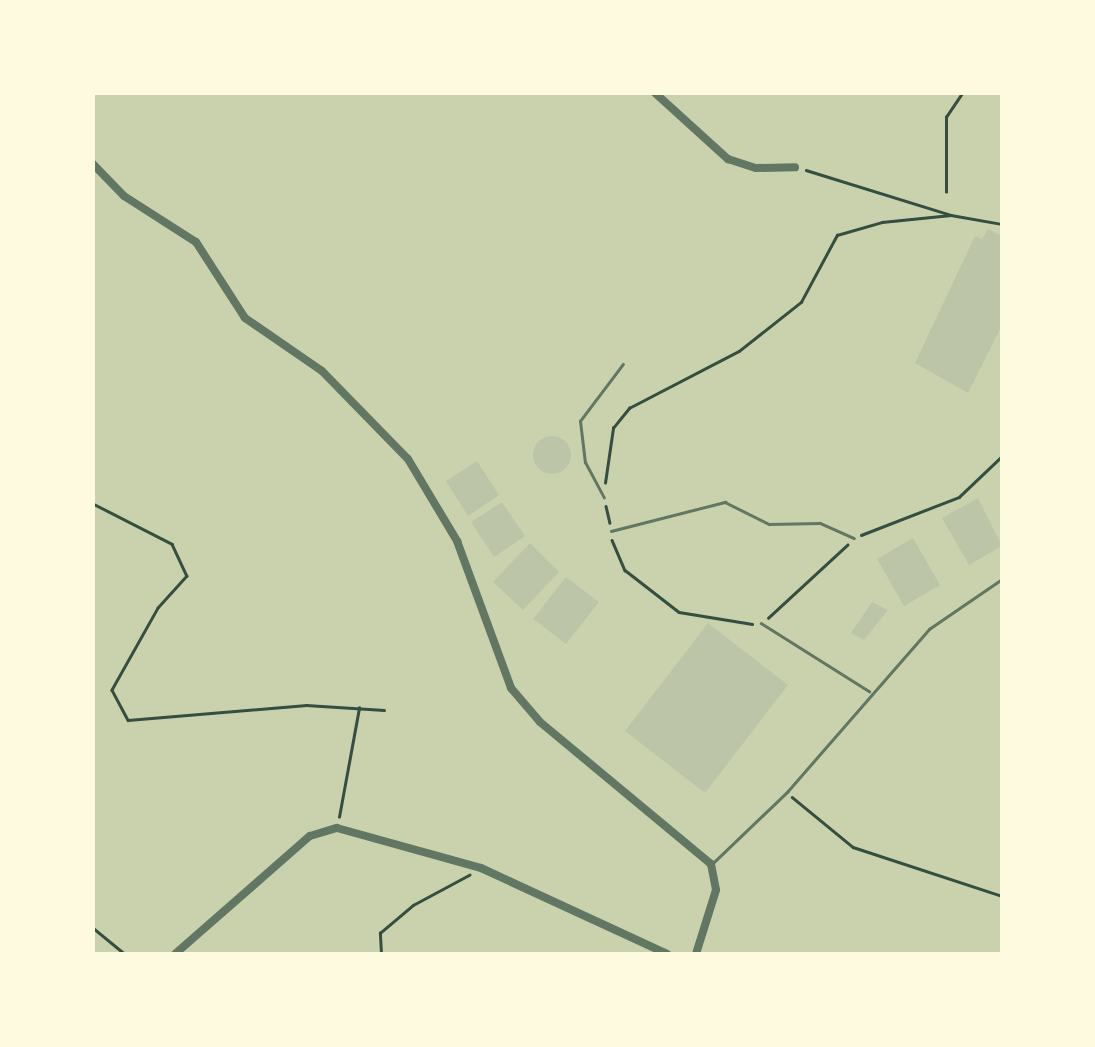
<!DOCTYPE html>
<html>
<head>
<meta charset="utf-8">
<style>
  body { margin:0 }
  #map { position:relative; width:1095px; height:1047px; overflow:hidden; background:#e9edc9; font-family:Poppins,sans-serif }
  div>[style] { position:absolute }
  .green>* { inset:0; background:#cad2ad }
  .building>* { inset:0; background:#bcc5a7 }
  .round { border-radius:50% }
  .path>* { height:2.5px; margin:-1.25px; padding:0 1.25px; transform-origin:1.25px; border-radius:1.25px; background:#344e41 }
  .service>* { height:2.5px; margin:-1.25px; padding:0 1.25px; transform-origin:1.25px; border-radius:1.25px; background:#617663 }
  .tertiary>* { height:8px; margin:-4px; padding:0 4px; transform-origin:4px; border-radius:4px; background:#617663 }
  span { translate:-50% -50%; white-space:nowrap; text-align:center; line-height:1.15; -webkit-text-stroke:8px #fefae0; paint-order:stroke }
  .frame { position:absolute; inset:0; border:95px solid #fefae0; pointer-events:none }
</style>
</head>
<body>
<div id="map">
  <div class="green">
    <i style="clip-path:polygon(93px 93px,1002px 93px,1002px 954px,93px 954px)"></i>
  </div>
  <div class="building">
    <i style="clip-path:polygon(988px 229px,1002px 236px,1002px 325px,968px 393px,915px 363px,975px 236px,982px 239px)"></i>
    <i class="round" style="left:533px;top:436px;width:38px;height:38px"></i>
    <i style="clip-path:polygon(477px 461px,499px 495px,468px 516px,446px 481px)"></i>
    <i style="clip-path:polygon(978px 498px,1002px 546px,969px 565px,942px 518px)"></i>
    <i style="clip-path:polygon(502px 502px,525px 536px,494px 557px,471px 522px)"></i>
    <i style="clip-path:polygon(913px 538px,940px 585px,904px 606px,877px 559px)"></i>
    <i style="clip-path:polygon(530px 543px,559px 572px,523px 610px,493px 582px)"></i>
    <i style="clip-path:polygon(566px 577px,599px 602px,566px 644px,533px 619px)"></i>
    <i style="clip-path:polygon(872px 602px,888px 610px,864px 640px,851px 633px)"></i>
    <i style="clip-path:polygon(708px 623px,788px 685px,705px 793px,625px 731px)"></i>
  </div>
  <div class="path">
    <i style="left:806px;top:170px;width:152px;rotate:17.2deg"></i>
    <i style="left:951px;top:215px;width:52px;rotate:10deg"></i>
    <i style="left:946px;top:192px;width:75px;rotate:-90deg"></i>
    <i style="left:946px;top:117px;width:30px;rotate:-56deg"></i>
    <i style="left:605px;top:483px;width:56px;rotate:-81.7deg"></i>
    <i style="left:613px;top:428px;width:26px;rotate:-51deg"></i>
    <i style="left:629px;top:408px;width:124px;rotate:-27.4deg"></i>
    <i style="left:739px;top:351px;width:79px;rotate:-38.3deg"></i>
    <i style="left:801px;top:302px;width:76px;rotate:-61.8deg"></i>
    <i style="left:837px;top:235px;width:47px;rotate:-16.1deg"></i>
    <i style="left:882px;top:222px;width:69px;rotate:-5.8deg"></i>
    <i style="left:92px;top:503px;width:90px;rotate:27.1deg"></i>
    <i style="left:172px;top:544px;width:35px;rotate:65deg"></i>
    <i style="left:187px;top:576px;width:43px;rotate:132.2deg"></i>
    <i style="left:158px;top:608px;width:94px;rotate:119.3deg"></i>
    <i style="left:112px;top:690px;width:34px;rotate:62deg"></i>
    <i style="left:128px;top:720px;width:179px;rotate:-4.8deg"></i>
    <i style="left:306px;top:705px;width:78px;rotate:3.7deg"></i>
    <i style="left:606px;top:506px;width:17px;rotate:77deg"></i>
    <i style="left:861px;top:535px;width:105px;rotate:-21.2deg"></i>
    <i style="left:959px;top:497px;width:59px;rotate:-43.6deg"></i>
    <i style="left:612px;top:540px;width:33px;rotate:67deg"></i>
    <i style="left:625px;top:570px;width:68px;rotate:37.9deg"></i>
    <i style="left:679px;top:612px;width:74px;rotate:9.3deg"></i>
    <i style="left:768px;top:618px;width:108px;rotate:-42.7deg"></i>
    <i style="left:792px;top:797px;width:79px;rotate:39.3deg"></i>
    <i style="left:853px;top:847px;width:157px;rotate:18.2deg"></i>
    <i style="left:339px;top:817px;width:111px;rotate:-79.6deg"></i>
    <i style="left:92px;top:927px;width:43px;rotate:39.3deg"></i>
    <i style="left:381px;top:954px;width:21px;rotate:-93deg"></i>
    <i style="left:380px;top:933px;width:43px;rotate:-40.3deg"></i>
    <i style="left:413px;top:905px;width:64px;rotate:-28.2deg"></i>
  </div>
  <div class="service">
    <i style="left:604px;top:498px;width:40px;rotate:-118deg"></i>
    <i style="left:585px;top:463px;width:42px;rotate:-96.8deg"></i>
    <i style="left:580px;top:421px;width:71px;rotate:-53deg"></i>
    <i style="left:611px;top:531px;width:118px;rotate:-14.3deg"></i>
    <i style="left:725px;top:502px;width:49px;rotate:26.6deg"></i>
    <i style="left:769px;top:524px;width:51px;rotate:-1.1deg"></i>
    <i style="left:820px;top:523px;width:37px;rotate:24deg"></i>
    <i style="left:761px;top:623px;width:128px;rotate:32.2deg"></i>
    <i style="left:713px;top:863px;width:103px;rotate:-43.8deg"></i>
    <i style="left:787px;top:792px;width:216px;rotate:-48.9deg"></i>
    <i style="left:929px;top:629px;width:88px;rotate:-34.4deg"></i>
  </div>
  <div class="tertiary">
    <i style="left:654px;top:92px;width:100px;rotate:42.2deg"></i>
    <i style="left:728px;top:159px;width:29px;rotate:18deg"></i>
    <i style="left:756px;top:168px;width:39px;rotate:-1deg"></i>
    <i style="left:92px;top:163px;width:46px;rotate:45.9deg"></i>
    <i style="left:124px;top:196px;width:85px;rotate:32.6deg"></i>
    <i style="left:196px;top:242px;width:90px;rotate:57.2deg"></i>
    <i style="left:245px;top:318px;width:93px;rotate:34.5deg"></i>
    <i style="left:322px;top:371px;width:123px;rotate:45.7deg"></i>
    <i style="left:408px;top:459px;width:96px;rotate:59.1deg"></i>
    <i style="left:457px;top:541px;width:157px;rotate:69.8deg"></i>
    <i style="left:511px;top:688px;width:45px;rotate:49.5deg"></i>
    <i style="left:540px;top:722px;width:222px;rotate:39.7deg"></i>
    <i style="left:711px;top:864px;width:26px;rotate:79deg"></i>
    <i style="left:716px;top:890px;width:67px;rotate:107.4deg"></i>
    <i style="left:175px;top:954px;width:179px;rotate:-41.2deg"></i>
    <i style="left:310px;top:836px;width:28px;rotate:-17deg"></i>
    <i style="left:337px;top:828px;width:149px;rotate:15.5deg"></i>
    <i style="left:481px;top:868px;width:205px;rotate:24.8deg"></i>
  </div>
  <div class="frame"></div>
</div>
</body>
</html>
